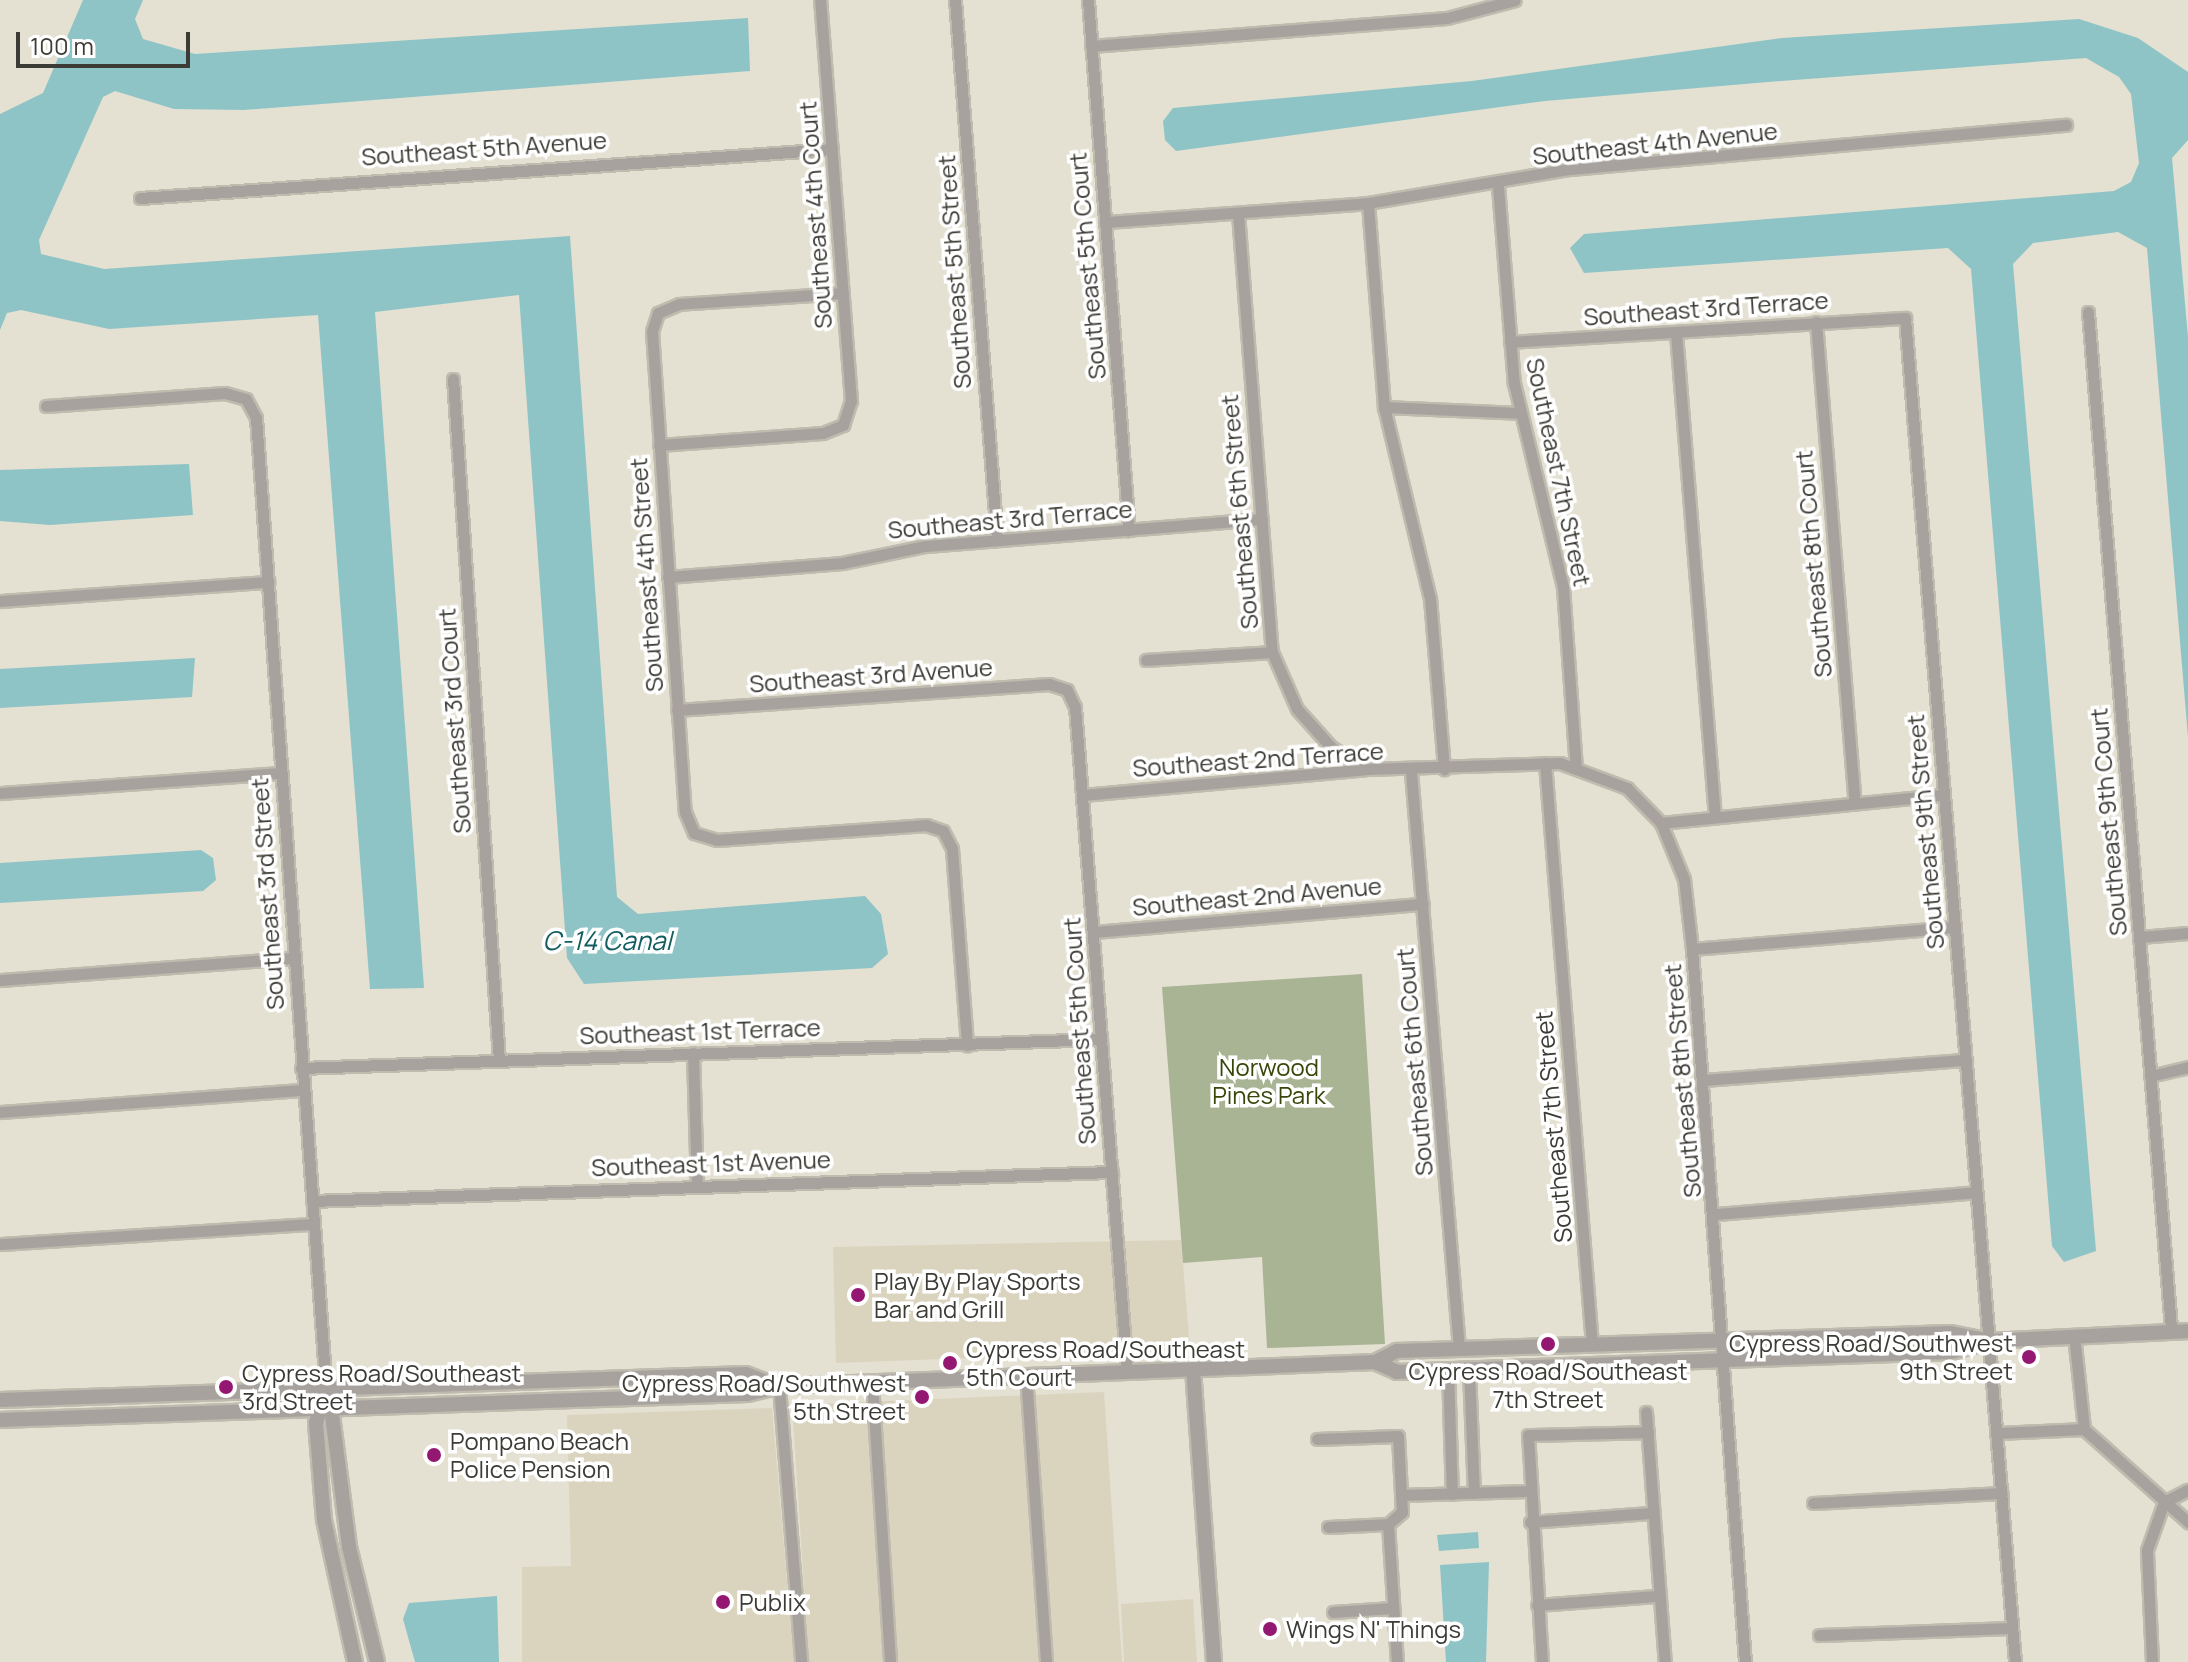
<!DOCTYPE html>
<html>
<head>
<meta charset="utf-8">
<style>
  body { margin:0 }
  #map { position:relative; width:2188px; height:1662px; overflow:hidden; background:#e4e0d2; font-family:Manrope,sans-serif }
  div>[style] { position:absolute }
  .built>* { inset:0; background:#dad4bf }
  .green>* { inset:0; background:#a9b494 }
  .water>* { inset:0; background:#8fc4c6 }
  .roads { filter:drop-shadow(2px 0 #bfbcaf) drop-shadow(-2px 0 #bfbcaf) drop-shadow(0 2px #bfbcaf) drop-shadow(0 -2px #bfbcaf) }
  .minor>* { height:11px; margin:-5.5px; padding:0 5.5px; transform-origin:5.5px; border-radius:5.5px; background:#a8a29f }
  .tertiary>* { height:14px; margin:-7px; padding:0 7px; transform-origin:7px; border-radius:7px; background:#a8a29f }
  .dots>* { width:22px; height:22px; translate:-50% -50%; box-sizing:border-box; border:4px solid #fff; border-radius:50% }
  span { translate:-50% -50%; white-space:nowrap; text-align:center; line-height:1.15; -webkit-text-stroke:7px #fff; paint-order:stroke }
  .street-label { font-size:24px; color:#3c3b35 }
  .park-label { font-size:24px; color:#374709 }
  .poi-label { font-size:24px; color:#3c3b35 }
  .left { translate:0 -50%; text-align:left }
  .right { translate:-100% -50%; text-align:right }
  .water-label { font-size:26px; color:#135d60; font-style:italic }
  .scale { position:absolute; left:16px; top:32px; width:174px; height:36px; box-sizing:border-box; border:4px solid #3c3b35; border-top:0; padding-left:10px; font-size:24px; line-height:28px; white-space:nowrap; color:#3c3b35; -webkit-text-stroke:6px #fff; paint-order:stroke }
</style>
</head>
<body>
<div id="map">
  <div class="built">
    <i style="clip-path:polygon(1181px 1240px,1190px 1350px,836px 1363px,833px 1247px)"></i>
    <i style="clip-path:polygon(1104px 1392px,1122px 1662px,809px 1662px,792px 1405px)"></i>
    <i style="clip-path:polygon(772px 1408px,794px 1662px,522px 1662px,522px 1567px,571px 1566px,567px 1415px)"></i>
    <i style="clip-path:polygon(1193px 1599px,1197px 1662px,1124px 1662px,1121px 1604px)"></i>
  </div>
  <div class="green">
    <i style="clip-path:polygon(1362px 974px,1385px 1344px,1267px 1348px,1262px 1257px,1183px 1263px,1162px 987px)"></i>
  </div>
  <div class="water">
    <i style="clip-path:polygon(83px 0,143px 0,135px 19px,143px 39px,195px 54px,748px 18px,750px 71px,244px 110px,174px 109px,115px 91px,103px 97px,39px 240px,41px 254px,104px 269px,570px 236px,617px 897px,638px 914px,865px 896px,881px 914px,888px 954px,872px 968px,584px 984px,567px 958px,519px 295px,375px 312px,424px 988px,370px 989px,318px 315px,109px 329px,21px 310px,7px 313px,0 330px,0 114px,43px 93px)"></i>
    <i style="clip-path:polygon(2079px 19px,2138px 38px,2188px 72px,2188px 140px,2172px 158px,2188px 337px,2188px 737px,2147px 248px,2118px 232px,2033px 243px,2013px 264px,2096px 1251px,2064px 1262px,2052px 1246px,1971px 269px,1948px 248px,1584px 273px,1570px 248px,1584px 234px,2114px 191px,2131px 182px,2139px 163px,2131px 94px,2119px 77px,2086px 58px,1768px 82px,1545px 101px,1176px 151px,1165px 140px,1163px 121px,1173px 108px,1472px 81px,1782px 38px)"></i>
    <i style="clip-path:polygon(189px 464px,193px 515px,50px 525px,0 521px,0 470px)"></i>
    <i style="clip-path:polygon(195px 658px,192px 697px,0 708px,0 669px)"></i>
    <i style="clip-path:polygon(201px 850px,213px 858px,216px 880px,203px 891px,0 903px,0 863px)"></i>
    <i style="clip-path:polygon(1478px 1532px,1479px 1548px,1439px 1551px,1437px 1535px)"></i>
    <i style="clip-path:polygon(1489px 1562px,1486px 1662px,1446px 1662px,1440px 1565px)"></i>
    <i style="clip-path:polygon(497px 1596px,499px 1662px,415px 1662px,403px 1619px,409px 1603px)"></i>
  </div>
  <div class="roads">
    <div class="minor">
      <i style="left:955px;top:0;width:542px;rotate:85.55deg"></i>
      <i style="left:1088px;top:0;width:532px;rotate:85.58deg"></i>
      <i style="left:1091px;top:46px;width:357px;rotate:-4.5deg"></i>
      <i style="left:1447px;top:18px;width:70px;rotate:-14.8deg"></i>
      <i style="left:1498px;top:186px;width:198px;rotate:85.4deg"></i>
      <i style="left:1514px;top:383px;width:210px;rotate:76.5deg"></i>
      <i style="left:1563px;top:587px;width:180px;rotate:85.9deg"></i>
      <i style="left:140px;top:198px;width:694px;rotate:-4.05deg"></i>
      <i style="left:1368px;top:203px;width:205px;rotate:85.5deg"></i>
      <i style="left:1384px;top:407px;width:196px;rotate:76.5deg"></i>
      <i style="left:1430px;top:598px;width:172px;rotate:85.3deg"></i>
      <i style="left:1238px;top:213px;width:440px;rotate:85.6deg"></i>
      <i style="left:1272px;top:652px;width:62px;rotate:66.3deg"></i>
      <i style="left:1297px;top:709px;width:51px;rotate:48.2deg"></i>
      <i style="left:1331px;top:747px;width:41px;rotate:32.2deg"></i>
      <i style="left:1105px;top:222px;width:264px;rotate:-4.1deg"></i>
      <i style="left:1368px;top:203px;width:205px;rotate:-9.6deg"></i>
      <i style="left:1570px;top:169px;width:498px;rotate:-5.1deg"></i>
      <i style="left:843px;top:293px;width:164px;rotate:176.2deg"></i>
      <i style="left:679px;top:304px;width:23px;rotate:157deg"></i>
      <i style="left:658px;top:313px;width:19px;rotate:108deg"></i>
      <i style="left:652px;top:331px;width:482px;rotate:86.1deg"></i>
      <i style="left:685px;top:812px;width:23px;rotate:67deg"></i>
      <i style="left:694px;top:833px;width:24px;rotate:17deg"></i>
      <i style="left:717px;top:840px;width:210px;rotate:-4.1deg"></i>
      <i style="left:926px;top:825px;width:18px;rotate:19deg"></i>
      <i style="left:943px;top:831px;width:20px;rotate:63deg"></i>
      <i style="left:952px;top:849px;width:197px;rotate:85.6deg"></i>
      <i style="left:2088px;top:312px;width:1019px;rotate:85.33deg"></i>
      <i style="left:1816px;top:322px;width:482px;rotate:85.4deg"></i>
      <i style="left:1676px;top:333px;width:484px;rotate:85.4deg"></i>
      <i style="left:1510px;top:342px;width:396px;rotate:-3.5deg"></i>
      <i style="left:1905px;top:318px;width:1348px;rotate:85.32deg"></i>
      <i style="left:453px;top:379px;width:683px;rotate:86.14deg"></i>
      <i style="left:46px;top:406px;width:179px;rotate:-4.2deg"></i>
      <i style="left:225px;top:393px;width:22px;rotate:16deg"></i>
      <i style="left:246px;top:399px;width:21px;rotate:62deg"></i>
      <i style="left:256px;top:418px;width:974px;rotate:85.88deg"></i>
      <i style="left:1384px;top:407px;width:135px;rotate:2.5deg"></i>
      <i style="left:659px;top:445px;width:164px;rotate:-4.2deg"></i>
      <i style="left:823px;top:433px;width:22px;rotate:-22deg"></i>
      <i style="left:843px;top:425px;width:25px;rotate:-72deg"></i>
      <i style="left:851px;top:401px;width:402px;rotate:-94.4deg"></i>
      <i style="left:668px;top:577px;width:175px;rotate:-4.6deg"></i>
      <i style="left:842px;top:563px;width:85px;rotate:-11.6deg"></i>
      <i style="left:925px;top:546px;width:338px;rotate:-4.6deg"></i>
      <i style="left:0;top:601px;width:269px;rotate:-4.1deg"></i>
      <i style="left:1146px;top:660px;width:126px;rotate:-3.6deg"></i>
      <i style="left:677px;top:710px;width:373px;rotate:-4deg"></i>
      <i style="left:1049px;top:684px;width:19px;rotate:18deg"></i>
      <i style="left:1067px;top:690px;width:19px;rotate:65deg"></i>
      <i style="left:1075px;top:707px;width:666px;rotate:85.52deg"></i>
      <i style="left:1545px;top:763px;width:584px;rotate:85.38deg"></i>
      <i style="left:1411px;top:772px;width:579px;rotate:85.24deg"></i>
      <i style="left:0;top:793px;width:282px;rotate:-4.1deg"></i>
      <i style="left:1083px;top:795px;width:284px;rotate:-5.2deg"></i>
      <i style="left:1366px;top:769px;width:194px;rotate:-1.8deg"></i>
      <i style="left:1560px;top:763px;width:72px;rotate:20.5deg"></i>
      <i style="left:1627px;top:788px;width:49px;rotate:45.8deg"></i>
      <i style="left:1661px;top:823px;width:61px;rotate:67.7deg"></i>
      <i style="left:1684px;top:879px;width:70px;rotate:83.5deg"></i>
      <i style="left:1692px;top:949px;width:715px;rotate:85.75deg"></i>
      <i style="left:1661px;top:823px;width:283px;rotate:-5.7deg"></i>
      <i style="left:1094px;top:932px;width:330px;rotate:-4.9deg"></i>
      <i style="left:2140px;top:937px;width:48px;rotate:-4.8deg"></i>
      <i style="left:1692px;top:949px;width:264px;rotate:-4.8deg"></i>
      <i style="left:0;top:980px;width:294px;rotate:-4.3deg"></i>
      <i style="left:693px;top:1053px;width:132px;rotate:88.3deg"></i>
      <i style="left:301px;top:1068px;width:801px;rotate:-2.08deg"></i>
      <i style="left:2150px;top:1076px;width:39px;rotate:-13deg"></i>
      <i style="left:1704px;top:1080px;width:263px;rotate:-4.4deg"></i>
      <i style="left:0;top:1112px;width:303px;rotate:-4.2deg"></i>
      <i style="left:312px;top:1201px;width:801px;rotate:-2.08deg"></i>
      <i style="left:1716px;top:1214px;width:261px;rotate:-4.8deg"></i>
      <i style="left:0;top:1244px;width:314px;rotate:-3.7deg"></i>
      <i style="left:2074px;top:1335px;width:95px;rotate:83.9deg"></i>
      <i style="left:1448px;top:1370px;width:124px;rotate:88.2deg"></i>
      <i style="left:1469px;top:1370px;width:123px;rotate:87.7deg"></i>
      <i style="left:1026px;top:1375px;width:288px;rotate:86deg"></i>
      <i style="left:872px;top:1382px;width:281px;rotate:86.3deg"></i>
      <i style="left:779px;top:1386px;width:277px;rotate:85.4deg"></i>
      <i style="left:1646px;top:1412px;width:251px;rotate:85.7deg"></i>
      <i style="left:1998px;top:1433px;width:86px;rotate:-2.7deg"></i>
      <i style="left:2084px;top:1429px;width:140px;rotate:41.8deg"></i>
      <i style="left:1317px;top:1439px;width:81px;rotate:-2.1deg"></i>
      <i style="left:1398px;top:1436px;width:76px;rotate:87deg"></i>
      <i style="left:1402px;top:1512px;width:18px;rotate:139deg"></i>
      <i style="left:1388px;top:1524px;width:138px;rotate:86.3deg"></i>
      <i style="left:1401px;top:1495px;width:127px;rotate:-1.8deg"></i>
      <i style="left:1813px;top:1503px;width:189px;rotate:-3deg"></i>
      <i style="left:1530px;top:1522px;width:120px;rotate:-4.3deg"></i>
      <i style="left:1328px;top:1527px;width:60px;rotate:-2.9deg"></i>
      <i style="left:1537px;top:1605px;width:119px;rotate:-4.3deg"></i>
      <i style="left:1333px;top:1612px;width:59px;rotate:-3.9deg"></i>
      <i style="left:1819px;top:1635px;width:193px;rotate:-2.1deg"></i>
      <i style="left:1542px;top:1662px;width:227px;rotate:-93.5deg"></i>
      <i style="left:1528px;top:1435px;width:120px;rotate:-1.4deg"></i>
      <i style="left:2152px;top:1662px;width:112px;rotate:-92.6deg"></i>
      <i style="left:2147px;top:1550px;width:51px;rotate:-70.5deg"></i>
      <i style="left:2164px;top:1502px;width:27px;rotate:-27deg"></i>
    </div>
    <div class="tertiary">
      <i style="left:1375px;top:1362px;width:24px;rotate:24deg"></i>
      <i style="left:1397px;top:1372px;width:554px;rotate:-2.07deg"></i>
      <i style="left:1951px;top:1352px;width:41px;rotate:-15.4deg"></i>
      <i style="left:1991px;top:1341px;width:197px;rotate:-2.9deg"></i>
      <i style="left:1193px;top:1369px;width:294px;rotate:85.9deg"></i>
      <i style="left:0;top:1400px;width:746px;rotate:-2deg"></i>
      <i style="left:746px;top:1374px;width:34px;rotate:21deg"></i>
      <i style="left:330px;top:1400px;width:148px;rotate:82.6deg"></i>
      <i style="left:349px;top:1547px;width:118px;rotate:76.3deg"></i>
      <i style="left:322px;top:1401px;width:23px;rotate:105deg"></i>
      <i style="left:316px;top:1423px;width:97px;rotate:85.3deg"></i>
      <i style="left:324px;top:1520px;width:145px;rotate:77.7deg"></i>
      <i style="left:0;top:1420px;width:748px;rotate:-1.99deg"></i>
      <i style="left:748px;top:1394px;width:32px;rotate:-14deg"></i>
      <i style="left:779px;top:1386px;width:596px;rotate:-2.31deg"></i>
      <i style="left:1375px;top:1362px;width:25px;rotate:-27deg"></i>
      <i style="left:1397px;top:1351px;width:554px;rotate:-1.86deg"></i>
      <i style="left:1951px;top:1333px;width:41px;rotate:11.3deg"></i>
    </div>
  </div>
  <div class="dots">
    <i style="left:858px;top:1295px;background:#941772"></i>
    <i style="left:1548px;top:1344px;background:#941772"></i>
    <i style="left:2029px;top:1357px;background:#941772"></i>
    <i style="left:950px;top:1363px;background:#941772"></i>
    <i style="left:226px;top:1387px;background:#941772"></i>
    <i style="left:922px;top:1397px;background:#941772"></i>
    <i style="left:434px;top:1455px;background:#941772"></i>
    <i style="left:723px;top:1602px;background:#941772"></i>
    <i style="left:1270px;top:1629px;background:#941772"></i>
  </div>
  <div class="street-label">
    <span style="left:1655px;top:143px;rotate:-6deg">Southeast 4th Avenue</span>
    <span style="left:484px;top:148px;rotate:-4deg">Southeast 5th Avenue</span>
    <span style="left:815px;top:215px;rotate:-94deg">Southeast 4th Court</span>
    <span style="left:1087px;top:266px;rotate:-95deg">Southeast 5th Court</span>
    <span style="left:954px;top:272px;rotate:-94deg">Southeast 5th Street</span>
    <span style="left:1706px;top:308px;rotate:-4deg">Southeast 3rd Terrace</span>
    <span style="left:1559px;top:472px;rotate:78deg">Southeast 7th Street</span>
    <span style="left:1239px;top:512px;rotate:-95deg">Southeast 6th Street</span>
    <span style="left:1010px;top:519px;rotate:-5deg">Southeast 3rd Terrace</span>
    <span style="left:1813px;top:564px;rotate:-95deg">Southeast 8th Court</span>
    <span style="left:646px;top:575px;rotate:-94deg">Southeast 4th Street</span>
    <span style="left:871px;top:675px;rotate:-4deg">Southeast 3rd Avenue</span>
    <span style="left:454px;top:721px;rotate:-94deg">Southeast 3rd Court</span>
    <span style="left:1258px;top:759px;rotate:-4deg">Southeast 2nd Terrace</span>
    <span style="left:2108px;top:822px;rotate:-95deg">Southeast 9th Court</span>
    <span style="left:1925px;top:832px;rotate:-95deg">Southeast 9th Street</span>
    <span style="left:267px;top:894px;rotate:-94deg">Southeast 3rd Street</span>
    <span style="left:1257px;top:896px;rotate:-5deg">Southeast 2nd Avenue</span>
    <span style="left:700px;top:1031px;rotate:-2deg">Southeast 1st Terrace</span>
    <span style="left:1079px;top:1031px;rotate:-94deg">Southeast 5th Court</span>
    <span style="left:1414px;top:1062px;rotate:-95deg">Southeast 6th Court</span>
    <span style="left:1682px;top:1081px;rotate:-95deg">Southeast 8th Street</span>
    <span style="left:1553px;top:1127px;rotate:-95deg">Southeast 7th Street</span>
    <span style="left:711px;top:1163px;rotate:-2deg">Southeast 1st Avenue</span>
  </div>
  <div class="park-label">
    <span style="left:1269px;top:1081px">Norwood<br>Pines Park</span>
  </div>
  <div class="poi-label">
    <span class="left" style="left:874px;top:1295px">Play By Play Sports<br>Bar and Grill</span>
    <span class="right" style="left:2013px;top:1357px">Cypress Road/Southwest<br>9th Street</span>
    <span class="left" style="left:966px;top:1363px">Cypress Road/Southeast<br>5th Court</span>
    <span style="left:1548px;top:1385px">Cypress Road/Southeast<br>7th Street</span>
    <span class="left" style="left:242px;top:1387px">Cypress Road/Southeast<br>3rd Street</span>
    <span class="right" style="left:906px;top:1397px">Cypress Road/Southwest<br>5th Street</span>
    <span class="left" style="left:450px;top:1455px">Pompano Beach<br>Police Pension</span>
    <span class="left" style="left:739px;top:1602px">Publix</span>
    <span class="left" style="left:1286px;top:1629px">Wings N' Things</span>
  </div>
  <div class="water-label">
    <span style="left:607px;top:941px">C-14 Canal</span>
  </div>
  <div class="scale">100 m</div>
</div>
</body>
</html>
